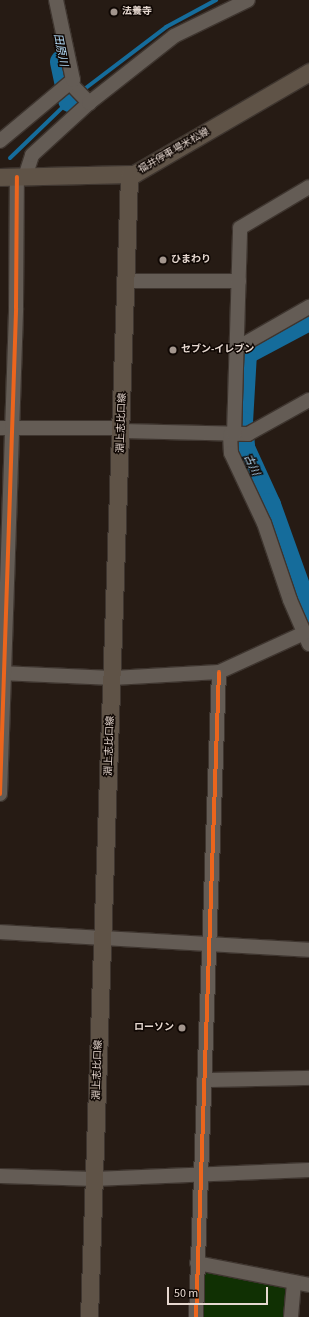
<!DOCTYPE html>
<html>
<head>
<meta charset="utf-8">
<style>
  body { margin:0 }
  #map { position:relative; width:309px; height:1317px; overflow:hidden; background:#261b14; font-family:"Source Sans 3","Noto Sans JP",sans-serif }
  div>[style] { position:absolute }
  .green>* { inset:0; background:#103003 }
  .stream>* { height:4px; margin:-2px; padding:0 2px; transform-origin:2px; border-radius:2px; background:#156c9b }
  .river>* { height:24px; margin:-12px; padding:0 12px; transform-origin:12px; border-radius:12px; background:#156c9b }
  .roads { filter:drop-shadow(1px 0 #3e352f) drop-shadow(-1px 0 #3e352f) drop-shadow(0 1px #3e352f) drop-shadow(0 -1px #3e352f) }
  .minor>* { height:14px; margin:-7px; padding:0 7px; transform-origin:7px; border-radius:7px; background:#645c55 }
  .major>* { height:17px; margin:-8.5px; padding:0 8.5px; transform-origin:8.5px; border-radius:8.5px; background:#5f5347 }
  .cycleway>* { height:4px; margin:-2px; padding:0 2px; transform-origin:2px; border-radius:2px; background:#eb651d }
  .dots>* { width:11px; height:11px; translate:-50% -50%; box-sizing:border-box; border:2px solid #0f0703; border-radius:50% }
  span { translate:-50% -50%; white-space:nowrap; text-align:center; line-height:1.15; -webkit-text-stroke:3px #0f0703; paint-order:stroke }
  .poi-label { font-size:10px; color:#e6d8d0; font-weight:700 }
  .left { translate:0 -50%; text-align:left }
  .right { translate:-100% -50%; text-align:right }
  .street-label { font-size:10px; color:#e6d8d0 }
  .water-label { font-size:11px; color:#b7dffc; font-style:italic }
  .scale { position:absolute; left:167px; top:1287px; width:101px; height:18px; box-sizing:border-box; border:2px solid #e6d8d0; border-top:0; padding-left:5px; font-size:12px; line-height:14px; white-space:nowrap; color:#e6d8d0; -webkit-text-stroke:3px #0f0703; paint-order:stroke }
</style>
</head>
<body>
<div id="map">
  <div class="green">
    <i style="clip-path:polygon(197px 1263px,294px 1282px,291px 1317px,196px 1317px)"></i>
  </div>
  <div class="stream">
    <i style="left:10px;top:158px;width:83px;rotate:-44deg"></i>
    <i style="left:70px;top:100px;width:121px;rotate:-37.2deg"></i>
    <i style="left:166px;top:27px;width:57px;rotate:-28.4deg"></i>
  </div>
  <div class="river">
    <i style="left:62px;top:62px;width:39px;rotate:78deg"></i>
    <i style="left:309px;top:319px;width:72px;rotate:152deg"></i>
    <i style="left:245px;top:353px;width:70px;rotate:93.3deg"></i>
    <i style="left:241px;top:423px;width:25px;rotate:85deg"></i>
    <i style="left:243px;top:448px;width:63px;rotate:65.5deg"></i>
    <i style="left:269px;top:505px;width:119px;rotate:70.3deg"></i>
  </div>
  <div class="roads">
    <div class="minor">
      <i style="left:70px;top:83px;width:28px;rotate:46deg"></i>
      <i style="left:0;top:141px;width:95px;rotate:-39.9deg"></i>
      <i style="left:73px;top:80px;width:82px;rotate:-102deg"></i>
      <i style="left:25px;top:177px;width:23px;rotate:-72deg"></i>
      <i style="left:32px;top:155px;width:77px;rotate:-42.4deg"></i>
      <i style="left:89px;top:103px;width:108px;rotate:-38.2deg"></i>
      <i style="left:174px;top:36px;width:82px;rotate:-25.9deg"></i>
      <i style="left:127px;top:281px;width:112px"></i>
      <i style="left:237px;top:348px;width:83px;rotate:-29.7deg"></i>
      <i style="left:0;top:428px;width:122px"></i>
      <i style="left:122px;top:431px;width:126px;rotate:1.4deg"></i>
      <i style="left:248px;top:434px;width:70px;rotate:-29.1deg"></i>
      <i style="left:230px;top:435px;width:18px;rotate:87deg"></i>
      <i style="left:231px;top:453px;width:77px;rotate:64.8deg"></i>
      <i style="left:264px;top:523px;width:81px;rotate:71.3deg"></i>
      <i style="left:290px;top:600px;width:48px;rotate:66.6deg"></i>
      <i style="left:234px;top:435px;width:207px;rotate:-88.3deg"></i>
      <i style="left:240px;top:228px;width:80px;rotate:-30.7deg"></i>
      <i style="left:0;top:673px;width:113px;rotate:2.5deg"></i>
      <i style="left:113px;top:678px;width:106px;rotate:-3.2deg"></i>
      <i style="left:219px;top:672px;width:94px;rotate:-24.6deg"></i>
      <i style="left:0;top:794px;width:486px;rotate:-88.1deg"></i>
      <i style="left:16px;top:308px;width:131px;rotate:-89.6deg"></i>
      <i style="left:0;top:932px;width:310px;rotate:3.3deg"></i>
      <i style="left:204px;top:1080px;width:105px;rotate:-1.1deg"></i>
      <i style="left:0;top:1176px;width:94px;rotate:1.8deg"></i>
      <i style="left:94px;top:1179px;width:215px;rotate:-2.4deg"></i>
      <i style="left:197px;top:1263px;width:114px;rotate:11.1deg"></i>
      <i style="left:196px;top:1317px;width:645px;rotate:-87.96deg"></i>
      <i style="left:291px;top:1317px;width:35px;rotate:-85deg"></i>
    </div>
    <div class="major">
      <i style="left:0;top:177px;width:134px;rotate:-1.3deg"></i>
      <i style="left:134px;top:174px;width:203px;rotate:-30.2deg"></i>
      <i style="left:89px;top:1317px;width:1142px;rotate:-87.99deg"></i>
    </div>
  </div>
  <div class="cycleway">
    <i style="left:0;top:794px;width:486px;rotate:-88.1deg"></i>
    <i style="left:16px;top:308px;width:131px;rotate:-89.6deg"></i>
    <i style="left:196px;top:1317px;width:645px;rotate:-87.96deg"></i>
  </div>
  <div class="dots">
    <i style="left:114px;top:12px;background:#a3968e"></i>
    <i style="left:163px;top:260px;background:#a3968e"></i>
    <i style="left:173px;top:350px;background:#a3968e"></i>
    <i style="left:182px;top:1028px;background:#a3968e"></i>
  </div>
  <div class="poi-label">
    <span class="left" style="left:122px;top:12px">法養寺</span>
    <span class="left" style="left:171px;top:260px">ひまわり</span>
    <span class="left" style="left:181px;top:350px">セブン-イレブン</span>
    <span class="right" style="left:174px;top:1028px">ローソン</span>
  </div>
  <div class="street-label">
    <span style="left:174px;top:151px;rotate:-30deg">福井停車場米松線</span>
    <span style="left:122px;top:423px;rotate:-88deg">淵上志比口線</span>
    <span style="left:110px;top:746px;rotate:-88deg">淵上志比口線</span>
    <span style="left:98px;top:1070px;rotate:-88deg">淵上志比口線</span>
  </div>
  <div class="water-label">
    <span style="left:60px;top:50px;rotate:79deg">田原川</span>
    <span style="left:251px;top:465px;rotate:65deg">古川</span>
  </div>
  <div class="scale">50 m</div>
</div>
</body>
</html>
